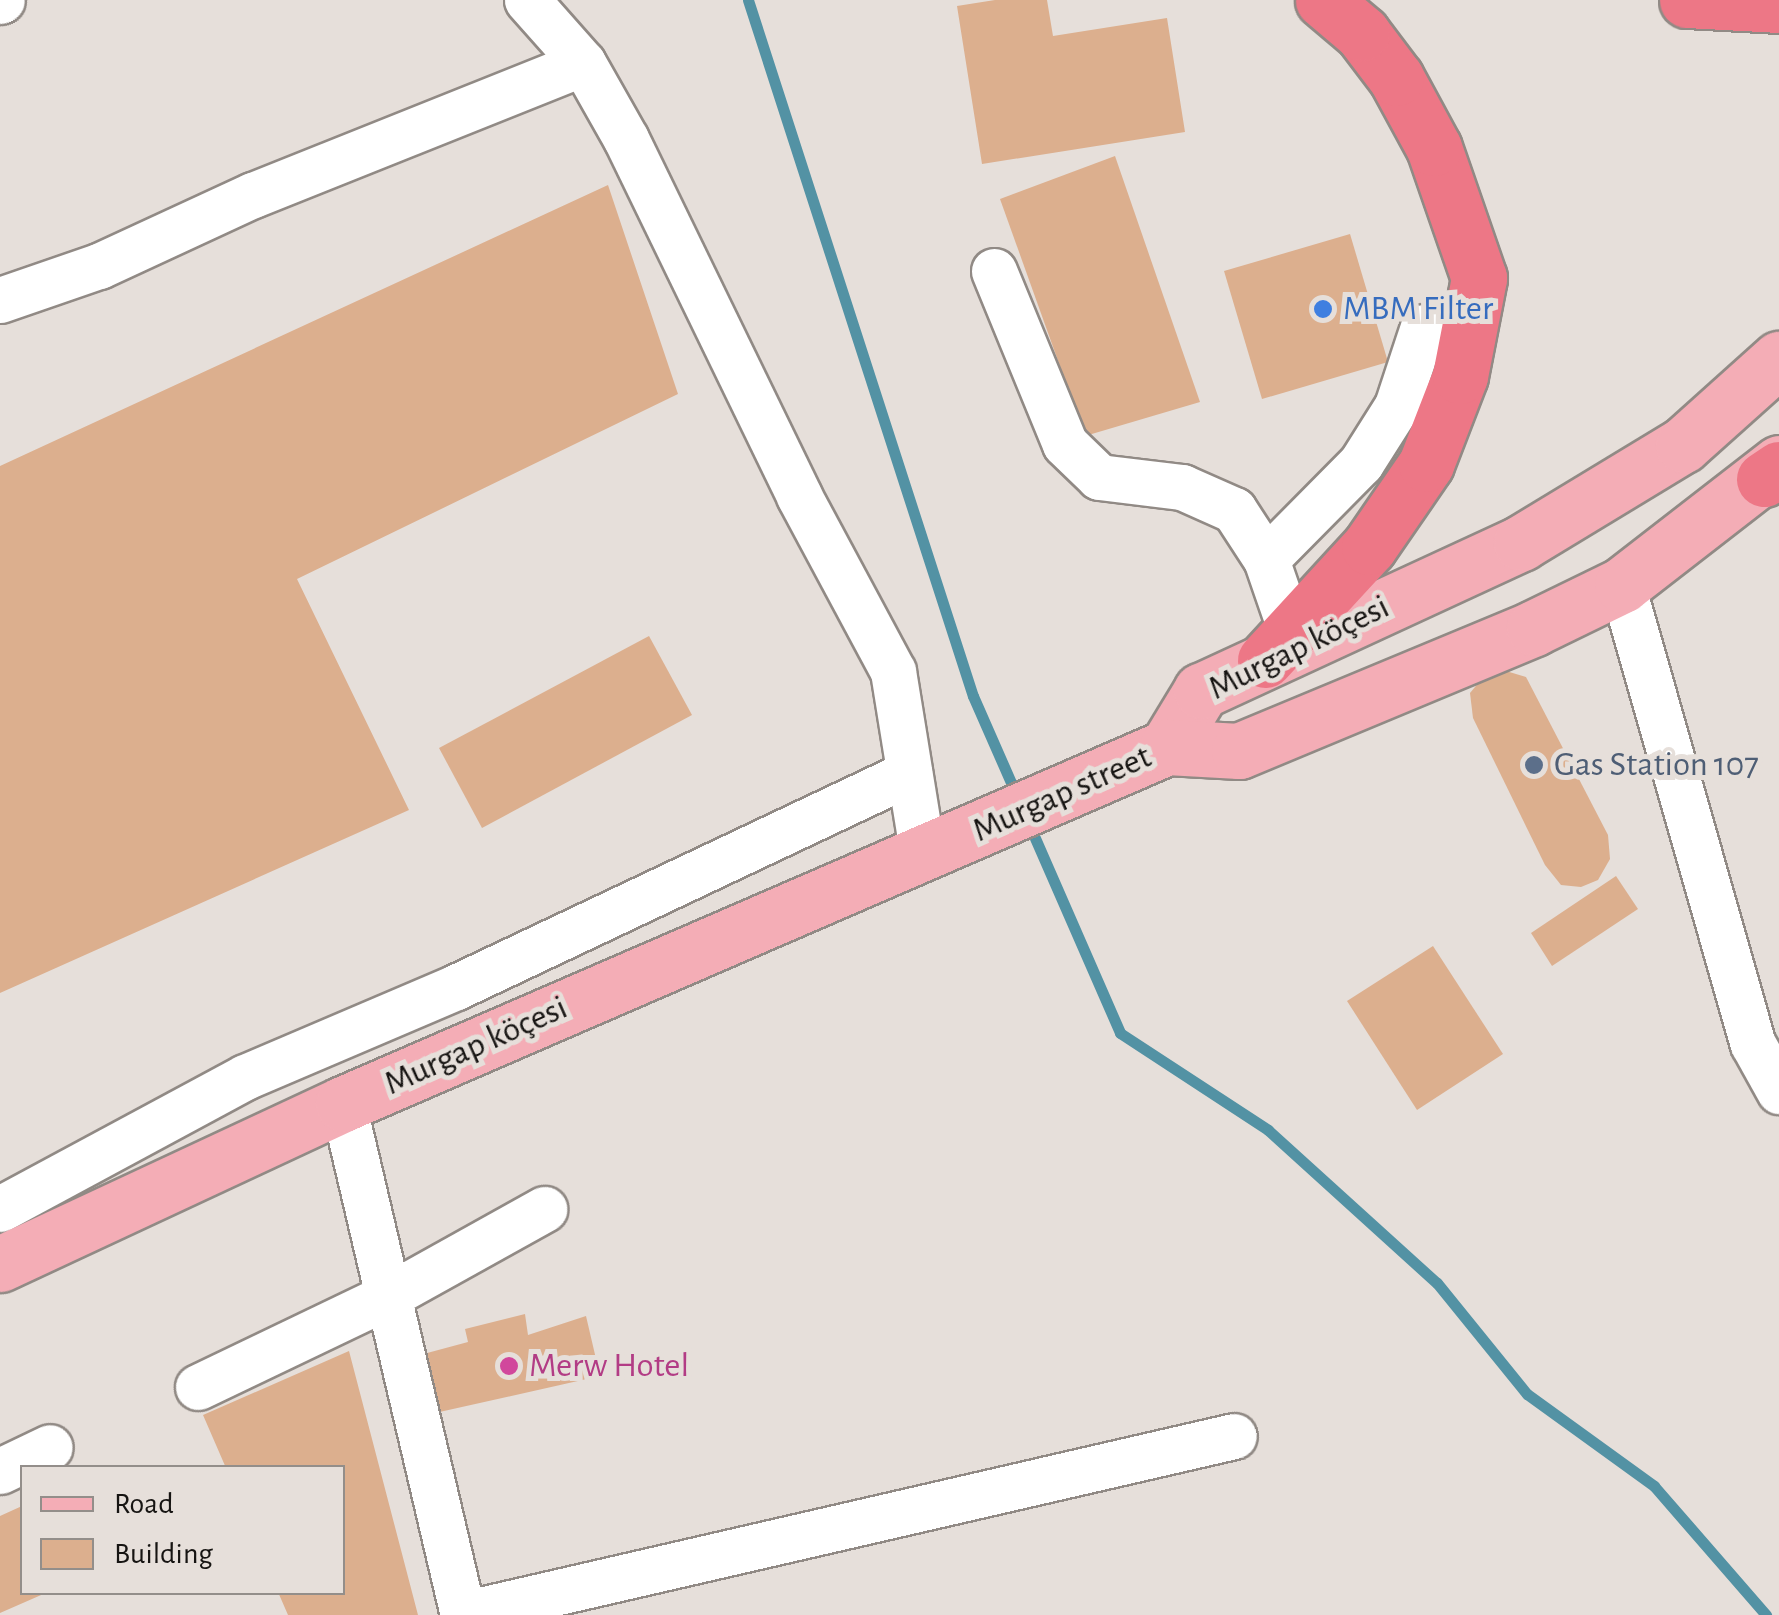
<!DOCTYPE html>
<html>
<head>
<meta charset="utf-8">
<style>
  body { margin:0 }
  #map { position:relative; width:1779px; height:1615px; overflow:hidden; background:#e6dfda; font-family:"Alegreya Sans",sans-serif }
  div>[style] { position:absolute }
  .stream>* { height:11px; margin:-5.5px; padding:0 5.5px; transform-origin:5.5px; border-radius:5.5px; background:#5392a4 }
  .building>* { inset:0; background:#dcaf8e }
  .roads { filter:drop-shadow(2px 0 #918a85) drop-shadow(-2px 0 #918a85) drop-shadow(0 2px #918a85) drop-shadow(0 -2px #918a85) }
  .minor>* { height:45px; margin:-22.5px; padding:0 22.5px; transform-origin:22.5px; border-radius:22.5px; background:#fff }
  .major>* { height:55px; margin:-27.5px; padding:0 27.5px; transform-origin:27.5px; border-radius:27.5px; background:#f4adb6 }
  .highway>* { height:55px; margin:-27.5px; padding:0 27.5px; transform-origin:27.5px; border-radius:27.5px; background:#ed7786 }
  .dots>* { width:28px; height:28px; translate:-50% -50%; box-sizing:border-box; border:5px solid #e6dfda; border-radius:50% }
  span { translate:-50% -50%; white-space:nowrap; text-align:center; line-height:1.15; -webkit-text-stroke:10px #e6dfda; paint-order:stroke }
  .shop-label { font-size:35px; color:#366cbe }
  .left { translate:0 -50%; text-align:left }
  .street-label { font-size:35px; color:#161412 }
  .service-label { font-size:35px; color:#4e5e75 }
  .hotel-label { font-size:35px; color:#b23c85 }
  .legend { position:absolute; left:20px; top:1465px; width:325px; height:130px; box-sizing:border-box; background:#e6dfda; border:2px solid #938e8a; margin:0; padding:12px 18px; list-style:none; font-size:30px; color:#161412 }
  .legend li { display:flex; align-items:center; gap:20px; height:50px }
  .legend b { width:50px; border:2px solid #938e8a }
</style>
</head>
<body>
<div id="map">
  <div class="stream">
    <i style="left:748px;top:0;width:731px;rotate:72.09deg"></i>
    <i style="left:973px;top:696px;width:109px;rotate:66.3deg"></i>
    <i style="left:1028px;top:822px;width:230px;rotate:66.4deg"></i>
    <i style="left:1120px;top:1033px;width:177px;rotate:33.2deg"></i>
    <i style="left:1268px;top:1130px;width:228px;rotate:42.2deg"></i>
    <i style="left:1437px;top:1283px;width:143px;rotate:51deg"></i>
    <i style="left:1527px;top:1394px;width:157px;rotate:35.9deg"></i>
    <i style="left:1654px;top:1486px;width:171px;rotate:49deg"></i>
  </div>
  <div class="building">
    <i style="clip-path:polygon(995px 0,1047px 0,1053px 36px,1167px 18px,1185px 132px,982px 164px,957px 6px)"></i>
    <i style="clip-path:polygon(1115px 156px,1200px 402px,1085px 436px,1000px 199px)"></i>
    <i style="clip-path:polygon(608px 185px,678px 394px,297px 579px,409px 810px,0 993px,0 466px)"></i>
    <i style="clip-path:polygon(1350px 234px,1388px 362px,1262px 399px,1224px 271px)"></i>
    <i style="clip-path:polygon(649px 636px,692px 715px,482px 828px,439px 748px)"></i>
    <i style="clip-path:polygon(1506px 671px,1526px 677px,1608px 835px,1610px 859px,1598px 880px,1581px 887px,1561px 885px,1545px 865px,1473px 718px,1470px 693px,1485px 675px)"></i>
    <i style="clip-path:polygon(1616px 876px,1638px 909px,1552px 966px,1531px 933px)"></i>
    <i style="clip-path:polygon(1433px 946px,1503px 1054px,1417px 1110px,1347px 1001px)"></i>
    <i style="clip-path:polygon(525px 1314px,528px 1335px,586px 1316px,600px 1376px,435px 1413px,416px 1356px,468px 1342px,465px 1329px)"></i>
    <i style="clip-path:polygon(349px 1351px,418px 1615px,288px 1615px,278px 1592px,342px 1592px,342px 1468px,226px 1468px,203px 1415px)"></i>
    <i style="clip-path:polygon(22px 1506px,22px 1592px,48px 1592px,0 1613px,0 1516px)"></i>
  </div>
  <div class="roads">
    <div class="minor">
      <i style="left:527px;top:0;width:84px;rotate:48.4deg"></i>
      <i style="left:583px;top:63px;width:87px;rotate:60.5deg"></i>
      <i style="left:626px;top:139px;width:397px;rotate:64.1deg"></i>
      <i style="left:799px;top:496px;width:199px;rotate:61.8deg"></i>
      <i style="left:893px;top:671px;width:182px;rotate:80.8deg"></i>
      <i style="left:0;top:1px;width:2px;rotate:-27deg"></i>
      <i style="left:994px;top:271px;width:187px;rotate:67.7deg"></i>
      <i style="left:1065px;top:444px;width:47px;rotate:44.1deg"></i>
      <i style="left:1099px;top:477px;width:84px;rotate:6.9deg"></i>
      <i style="left:1182px;top:487px;width:57px;rotate:23.9deg"></i>
      <i style="left:1234px;top:510px;width:59px;rotate:56.9deg"></i>
      <i style="left:1266px;top:559px;width:92px;rotate:71deg"></i>
      <i style="left:0;top:300px;width:105px;rotate:-19deg"></i>
      <i style="left:99px;top:266px;width:170px;rotate:-24.8deg"></i>
      <i style="left:253px;top:195px;width:355px;rotate:-21.8deg"></i>
      <i style="left:1266px;top:559px;width:135px;rotate:-45.3deg"></i>
      <i style="left:1361px;top:463px;width:67px;rotate:-57.7deg"></i>
      <i style="left:1397px;top:406px;width:83px;rotate:-71.8deg"></i>
      <i style="left:1622px;top:585px;width:477px;rotate:74.1deg"></i>
      <i style="left:1753px;top:1044px;width:54px;rotate:61deg"></i>
      <i style="left:343px;top:1104px;width:525px;rotate:76.78deg"></i>
      <i style="left:0;top:1209px;width:278px;rotate:-28.3deg"></i>
      <i style="left:245px;top:1077px;width:229px;rotate:-23.1deg"></i>
      <i style="left:456px;top:987px;width:501px;rotate:-25.29deg"></i>
      <i style="left:198px;top:1387px;width:211px;rotate:-25.6deg"></i>
      <i style="left:388px;top:1296px;width:179px;rotate:-29.1deg"></i>
      <i style="left:0;top:1471px;width:55px;rotate:-25.6deg"></i>
      <i style="left:463px;top:1614px;width:791px;rotate:-13deg"></i>
    </div>
    <div class="major">
      <i style="left:1167px;top:747px;width:66px;rotate:-58.7deg"></i>
      <i style="left:1201px;top:691px;width:353px;rotate:-24.8deg"></i>
      <i style="left:1521px;top:543px;width:189px;rotate:-31.2deg"></i>
      <i style="left:1683px;top:445px;width:129px;rotate:-41.9deg"></i>
      <i style="left:0;top:1264px;width:378px;rotate:-25deg"></i>
      <i style="left:343px;top:1104px;width:898px;rotate:-23.42deg"></i>
      <i style="left:1167px;top:747px;width:72px;rotate:3.2deg"></i>
      <i style="left:1239px;top:751px;width:320px;rotate:-22.6deg"></i>
      <i style="left:1534px;top:628px;width:98px;rotate:-26deg"></i>
      <i style="left:1622px;top:585px;width:199px;rotate:-37.8deg"></i>
    </div>
    <div class="highway">
      <i style="left:1687px;top:0;width:92px;rotate:3.1deg"></i>
      <i style="left:1764px;top:479px;width:18px;rotate:-34deg"></i>
      <i style="left:1265px;top:660px;width:154px;rotate:-47.4deg"></i>
      <i style="left:1369px;top:547px;width:101px;rotate:-55.5deg"></i>
      <i style="left:1426px;top:464px;width:94px;rotate:-68.9deg"></i>
      <i style="left:1460px;top:376px;width:100px;rotate:-79deg"></i>
      <i style="left:1479px;top:278px;width:138px;rotate:-109.1deg"></i>
      <i style="left:1434px;top:148px;width:80px;rotate:-118.5deg"></i>
      <i style="left:1396px;top:78px;width:56px;rotate:-127.1deg"></i>
      <i style="left:1362px;top:33px;width:51px;rotate:-139.8deg"></i>
    </div>
  </div>
  <div class="dots">
    <i style="left:1323px;top:309px;background:#3f7fe0"></i>
    <i style="left:1534px;top:765px;background:#5c6f8a"></i>
    <i style="left:509px;top:1366px;background:#d1479c"></i>
  </div>
  <div class="shop-label">
    <span class="left" style="left:1343px;top:309px">MBM Filter</span>
  </div>
  <div class="street-label">
    <span style="left:1299px;top:648px;rotate:-26deg">Murgap köçesi</span>
    <span style="left:1062px;top:794px;rotate:-24deg">Murgap street</span>
    <span style="left:476px;top:1046px;rotate:-24deg">Murgap köçesi</span>
  </div>
  <div class="service-label">
    <span class="left" style="left:1554px;top:765px">Gas Station 107</span>
  </div>
  <div class="hotel-label">
    <span class="left" style="left:529px;top:1366px">Merw Hotel</span>
  </div>
  <ul class="legend">
  <li><b style="height:12px;background:#f4adb6"></b>Road</li>
  <li><b style="height:28px;background:#dcaf8e"></b>Building</li>
  </ul>
</div>
</body>
</html>
